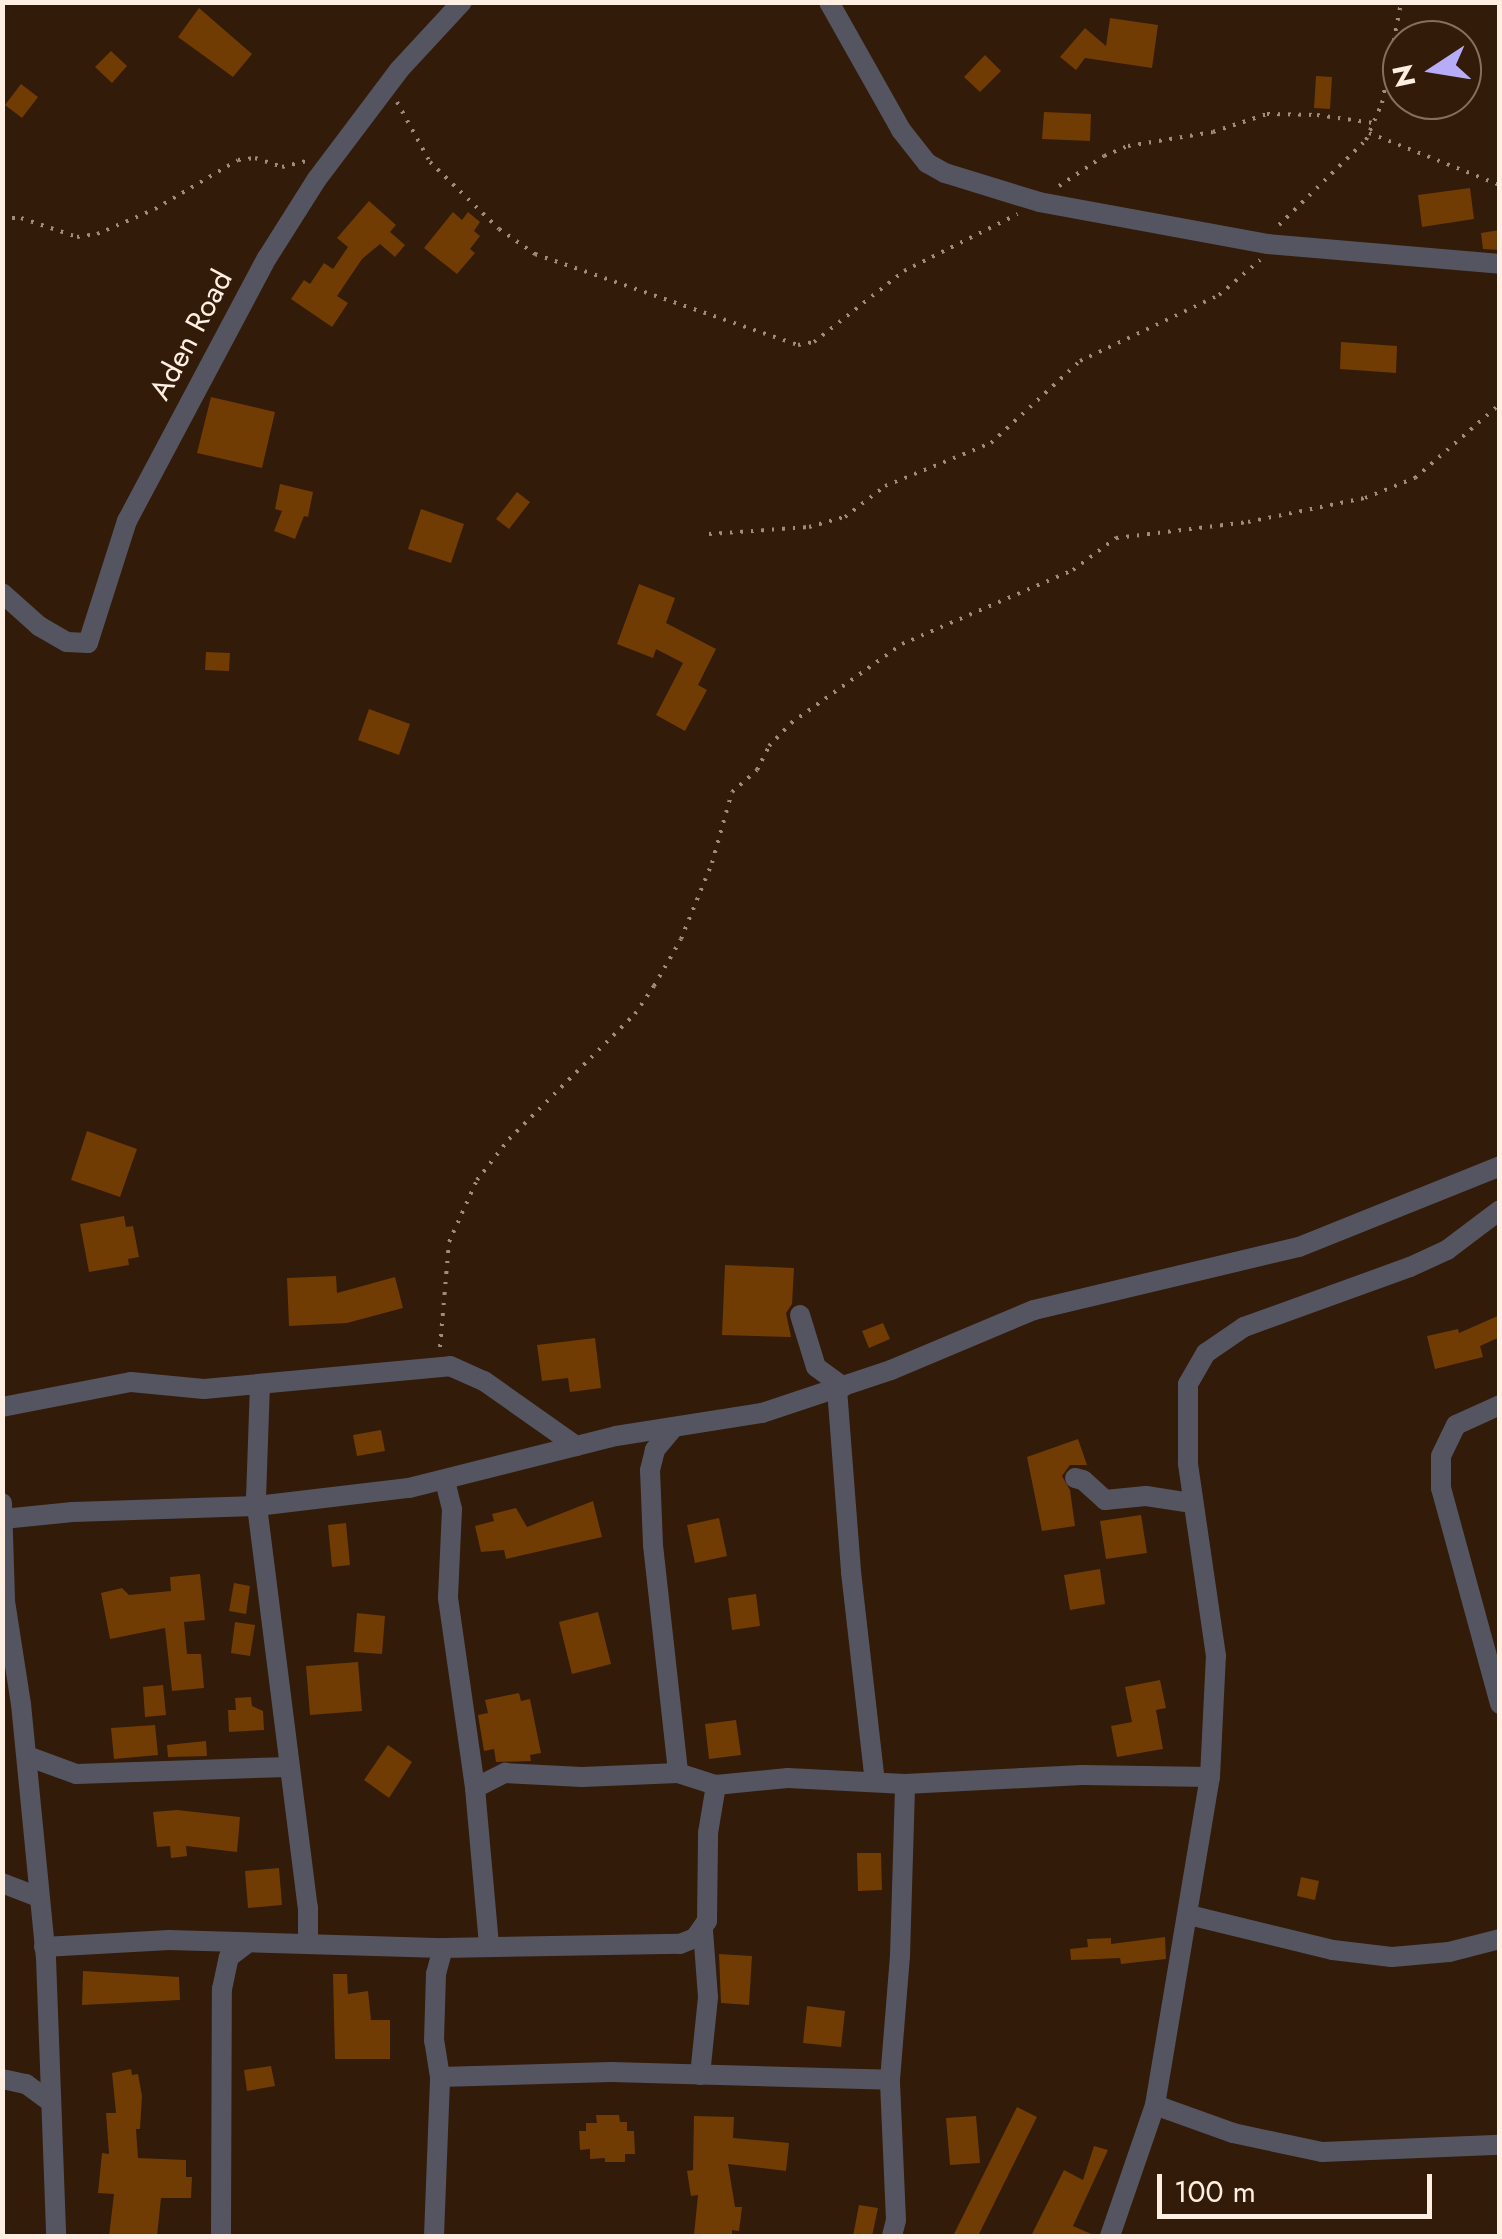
<!DOCTYPE html>
<html>
<head>
<meta charset="utf-8">
<style>
  body { margin:0 }
  #map { position:relative; width:1502px; height:2239px; overflow:hidden; background:#321b08; font-family:Jost,sans-serif }
  div>[style] { position:absolute }
  .building>* { inset:0; background:#713b04 }
  .path>* { height:4px; margin-top:-2px; transform-origin:0; background:repeating-linear-gradient(90deg,#9f8c7d 0 2.5px,transparent 0 10.5px) }
  .minor>* { height:20px; margin:-10px; padding:0 10px; transform-origin:10px; border-radius:10px; background:#555461 }
  span { translate:-50% -50%; white-space:nowrap; text-align:center; line-height:1.15; -webkit-text-stroke:8px #321b08; paint-order:stroke }
  .street-label { font-size:30px; color:#ffefe3 }
  .frame { position:absolute; inset:0; border:5px solid #ffefe3; pointer-events:none }
  .north { position:absolute; left:1382px; top:20px; width:100px; height:100px; box-sizing:border-box; background:#321b08; border:2px solid #847060; border-radius:50%; rotate:258deg; font-size:28px; font-weight:700; line-height:40px; text-align:center; color:#ffefe3 }
  .north::after { content:''; display:block; margin:auto; width:35px; height:45px; background:#b6acf8; clip-path:polygon(50% 0,100% 100%,50% 72%,0 100%) }
  .scale { position:absolute; left:1157px; top:2174px; width:275px; height:45px; box-sizing:border-box; border:5px solid #ffefe3; border-top:0; padding-left:12px; font-size:30px; line-height:35px; white-space:nowrap; color:#ffefe3; -webkit-text-stroke:8px #321b08; paint-order:stroke }
</style>
</head>
<body>
<div id="map">
  <div class="building">
    <i style="clip-path:polygon(199px 8px,252px 54px,233px 77px,178px 37px)"></i>
    <i style="clip-path:polygon(1110px 18px,1158px 25px,1152px 68px,1085px 58px,1076px 70px,1060px 57px,1085px 28px,1106px 46px)"></i>
    <i style="clip-path:polygon(111px 51px,127px 66px,112px 83px,95px 67px)"></i>
    <i style="clip-path:polygon(985px 55px,1001px 71px,980px 92px,964px 77px)"></i>
    <i style="clip-path:polygon(1316px 76px,1332px 77px,1330px 109px,1314px 108px)"></i>
    <i style="clip-path:polygon(21px 84px,38px 97px,22px 118px,5px 105px)"></i>
    <i style="clip-path:polygon(1044px 112px,1091px 114px,1090px 141px,1042px 139px)"></i>
    <i style="clip-path:polygon(1470px 188px,1474px 219px,1422px 227px,1418px 195px)"></i>
    <i style="clip-path:polygon(369px 201px,396px 225px,390px 232px,405px 245px,395px 257px,380px 244px,362px 259px,337px 296px,348px 303px,332px 327px,291px 299px,304px 280px,310px 284px,324px 263px,333px 269px,348px 247px,337px 238px)"></i>
    <i style="clip-path:polygon(453px 212px,462px 220px,468px 212px,480px 222px,474px 231px,480px 236px,470px 249px,475px 253px,457px 274px,424px 248px)"></i>
    <i style="clip-path:polygon(1500px 230px,1500px 250px,1483px 249px,1481px 233px)"></i>
    <i style="clip-path:polygon(1341px 342px,1397px 346px,1396px 373px,1340px 369px)"></i>
    <i style="clip-path:polygon(211px 397px,275px 412px,262px 468px,197px 453px)"></i>
    <i style="clip-path:polygon(280px 484px,313px 492px,308px 517px,304px 516px,295px 539px,274px 531px,282px 511px,275px 509px)"></i>
    <i style="clip-path:polygon(517px 492px,530px 502px,509px 529px,496px 519px)"></i>
    <i style="clip-path:polygon(421px 509px,464px 524px,451px 563px,408px 549px)"></i>
    <i style="clip-path:polygon(639px 584px,675px 598px,666px 623px,716px 649px,698px 685px,707px 690px,685px 731px,656px 715px,683px 663px,656px 649px,653px 658px,617px 644px)"></i>
    <i style="clip-path:polygon(206px 652px,230px 653px,229px 671px,205px 670px)"></i>
    <i style="clip-path:polygon(369px 709px,410px 724px,399px 755px,358px 740px)"></i>
    <i style="clip-path:polygon(87px 1131px,137px 1149px,120px 1197px,71px 1180px)"></i>
    <i style="clip-path:polygon(124px 1216px,126px 1227px,133px 1226px,139px 1257px,128px 1259px,129px 1265px,89px 1272px,80px 1224px)"></i>
    <i style="clip-path:polygon(725px 1265px,794px 1268px,792px 1304px,786px 1313px,791px 1337px,722px 1335px)"></i>
    <i style="clip-path:polygon(336px 1276px,337px 1293px,395px 1277px,403px 1308px,347px 1323px,289px 1326px,287px 1278px)"></i>
    <i style="clip-path:polygon(1500px 1315px,1500px 1337px,1480px 1346px,1483px 1357px,1435px 1369px,1427px 1336px,1458px 1329px,1459px 1333px)"></i>
    <i style="clip-path:polygon(883px 1323px,890px 1339px,869px 1348px,862px 1331px)"></i>
    <i style="clip-path:polygon(595px 1338px,601px 1388px,570px 1392px,568px 1378px,542px 1381px,537px 1345px)"></i>
    <i style="clip-path:polygon(381px 1430px,385px 1451px,357px 1456px,353px 1435px)"></i>
    <i style="clip-path:polygon(1078px 1439px,1087px 1465px,1070px 1465px,1062px 1476px,1070px 1490px,1075px 1526px,1042px 1531px,1027px 1457px)"></i>
    <i style="clip-path:polygon(593px 1501px,602px 1537px,506px 1559px,504px 1550px,481px 1552px,475px 1526px,494px 1521px,492px 1514px,516px 1508px,527px 1527px)"></i>
    <i style="clip-path:polygon(1141px 1515px,1147px 1553px,1106px 1559px,1100px 1521px)"></i>
    <i style="clip-path:polygon(719px 1518px,727px 1556px,695px 1563px,687px 1525px)"></i>
    <i style="clip-path:polygon(346px 1523px,350px 1565px,332px 1567px,328px 1525px)"></i>
    <i style="clip-path:polygon(1100px 1569px,1105px 1604px,1070px 1610px,1064px 1575px)"></i>
    <i style="clip-path:polygon(200px 1574px,205px 1620px,184px 1622px,187px 1654px,201px 1654px,204px 1688px,172px 1691px,165px 1628px,110px 1639px,101px 1593px,122px 1588px,129px 1595px,171px 1591px,170px 1577px)"></i>
    <i style="clip-path:polygon(234px 1583px,250px 1586px,246px 1614px,229px 1611px)"></i>
    <i style="clip-path:polygon(756px 1594px,760px 1626px,732px 1630px,728px 1598px)"></i>
    <i style="clip-path:polygon(598px 1612px,611px 1664px,572px 1674px,559px 1622px)"></i>
    <i style="clip-path:polygon(357px 1613px,385px 1616px,382px 1654px,354px 1652px)"></i>
    <i style="clip-path:polygon(235px 1622px,255px 1625px,250px 1656px,231px 1653px)"></i>
    <i style="clip-path:polygon(358px 1662px,362px 1711px,310px 1715px,306px 1666px)"></i>
    <i style="clip-path:polygon(1160px 1680px,1166px 1708px,1156px 1710px,1163px 1749px,1117px 1757px,1111px 1726px,1132px 1722px,1125px 1687px)"></i>
    <i style="clip-path:polygon(163px 1685px,166px 1715px,145px 1717px,143px 1687px)"></i>
    <i style="clip-path:polygon(519px 1693px,521px 1701px,530px 1699px,541px 1753px,530px 1755px,531px 1761px,496px 1762px,494px 1749px,484px 1751px,478px 1715px,488px 1713px,485px 1700px)"></i>
    <i style="clip-path:polygon(251px 1697px,252px 1706px,263px 1711px,264px 1730px,229px 1732px,228px 1710px,236px 1710px,235px 1698px)"></i>
    <i style="clip-path:polygon(736px 1720px,741px 1755px,709px 1759px,705px 1724px)"></i>
    <i style="clip-path:polygon(155px 1725px,158px 1755px,114px 1759px,111px 1728px)"></i>
    <i style="clip-path:polygon(206px 1741px,207px 1756px,168px 1757px,167px 1745px)"></i>
    <i style="clip-path:polygon(388px 1745px,412px 1762px,389px 1798px,364px 1780px)"></i>
    <i style="clip-path:polygon(177px 1810px,240px 1817px,237px 1852px,186px 1846px,187px 1856px,171px 1858px,170px 1846px,157px 1847px,153px 1812px)"></i>
    <i style="clip-path:polygon(857px 1853px,881px 1853px,882px 1890px,858px 1891px)"></i>
    <i style="clip-path:polygon(279px 1868px,282px 1905px,248px 1908px,245px 1871px)"></i>
    <i style="clip-path:polygon(1301px 1877px,1319px 1881px,1315px 1900px,1297px 1896px)"></i>
    <i style="clip-path:polygon(1165px 1937px,1166px 1959px,1121px 1964px,1120px 1958px,1071px 1960px,1070px 1949px,1088px 1947px,1087px 1939px,1111px 1938px,1111px 1944px)"></i>
    <i style="clip-path:polygon(719px 1954px,752px 1956px,749px 2005px,721px 2003px)"></i>
    <i style="clip-path:polygon(83px 1971px,179px 1977px,180px 2000px,82px 2005px)"></i>
    <i style="clip-path:polygon(333px 1974px,347px 1974px,348px 1994px,368px 1991px,371px 2020px,390px 2020px,390px 2059px,335px 2059px)"></i>
    <i style="clip-path:polygon(807px 2006px,845px 2011px,841px 2047px,803px 2043px)"></i>
    <i style="clip-path:polygon(271px 2066px,275px 2086px,247px 2091px,244px 2070px)"></i>
    <i style="clip-path:polygon(131px 2069px,132px 2075px,138px 2074px,142px 2096px,140px 2129px,136px 2129px,138px 2158px,186px 2160px,186px 2177px,192px 2177px,191px 2198px,161px 2198px,157px 2236px,109px 2236px,114px 2194px,98px 2193px,102px 2153px,109px 2154px,106px 2113px,116px 2113px,112px 2073px)"></i>
    <i style="clip-path:polygon(1017px 2107px,1037px 2117px,978px 2236px,953px 2236px)"></i>
    <i style="clip-path:polygon(596px 2115px,619px 2115px,620px 2122px,627px 2122px,627px 2131px,634px 2131px,635px 2154px,625px 2154px,625px 2162px,605px 2162px,605px 2158px,590px 2159px,590px 2149px,580px 2150px,579px 2131px,586px 2131px,586px 2123px,597px 2123px)"></i>
    <i style="clip-path:polygon(694px 2116px,734px 2117px,733px 2138px,789px 2143px,786px 2171px,728px 2164px,735px 2207px,742px 2207px,739px 2231px,732px 2230px,732px 2236px,694px 2235px,698px 2195px,691px 2196px,687px 2171px,693px 2170px)"></i>
    <i style="clip-path:polygon(976px 2116px,980px 2163px,950px 2165px,946px 2118px)"></i>
    <i style="clip-path:polygon(1094px 2146px,1108px 2150px,1073px 2226px,1096px 2236px,1031px 2236px,1064px 2170px,1083px 2180px)"></i>
    <i style="clip-path:polygon(859px 2205px,878px 2208px,872px 2236px,853px 2236px)"></i>
  </div>
  <div class="path">
    <i style="left:397px;top:102px;width:68px;rotate:61.2deg"></i>
    <i style="left:430px;top:162px;width:96px;rotate:44.2deg"></i>
    <i style="left:499px;top:229px;width:44px;rotate:34.8deg"></i>
    <i style="left:535px;top:254px;width:278px;rotate:19.1deg"></i>
    <i style="left:798px;top:345px;width:16px;rotate:-11deg"></i>
    <i style="left:814px;top:342px;width:115px;rotate:-38.3deg"></i>
    <i style="left:904px;top:271px;width:127px;rotate:-26.6deg"></i>
    <i style="left:1369px;top:133px;width:141px;rotate:21.7deg"></i>
    <i style="left:1059px;top:186px;width:54px;rotate:-33.7deg"></i>
    <i style="left:1104px;top:156px;width:26px;rotate:-23deg"></i>
    <i style="left:1128px;top:146px;width:86px;rotate:-9.4deg"></i>
    <i style="left:1213px;top:132px;width:57px;rotate:-18.4deg"></i>
    <i style="left:1267px;top:114px;width:50px;rotate:1.1deg"></i>
    <i style="left:1317px;top:115px;width:57px;rotate:8.1deg"></i>
    <i style="left:2px;top:218px;width:19px"></i>
    <i style="left:21px;top:218px;width:59px;rotate:18.7deg"></i>
    <i style="left:77px;top:237px;width:20px;rotate:-9deg"></i>
    <i style="left:97px;top:234px;width:63px;rotate:-23.3deg"></i>
    <i style="left:155px;top:209px;width:96px;rotate:-30.6deg"></i>
    <i style="left:238px;top:160px;width:17px;rotate:-7deg"></i>
    <i style="left:255px;top:158px;width:28px;rotate:18deg"></i>
    <i style="left:282px;top:167px;width:25px;rotate:-14deg"></i>
    <i style="left:1279px;top:225px;width:122px;rotate:-44.3deg"></i>
    <i style="left:1366px;top:140px;width:40px;rotate:-66.6deg"></i>
    <i style="left:1382px;top:103px;width:103px;rotate:-79.3deg"></i>
    <i style="left:709px;top:534px;width:100px;rotate:-4deg"></i>
    <i style="left:809px;top:527px;width:37px;rotate:-16deg"></i>
    <i style="left:845px;top:517px;width:51px;rotate:-37.8deg"></i>
    <i style="left:885px;top:486px;width:114px;rotate:-22.1deg"></i>
    <i style="left:991px;top:443px;width:121px;rotate:-42.7deg"></i>
    <i style="left:1080px;top:361px;width:154px;rotate:-25.4deg"></i>
    <i style="left:1219px;top:295px;width:54px;rotate:-40.5deg"></i>
    <i style="left:440px;top:1347px;width:105px;rotate:-85.1deg"></i>
    <i style="left:449px;top:1242px;width:68px;rotate:-65.7deg"></i>
    <i style="left:477px;top:1180px;width:52px;rotate:-52deg"></i>
    <i style="left:509px;top:1139px;width:177px;rotate:-44.8deg"></i>
    <i style="left:635px;top:1014px;width:34px;rotate:-56deg"></i>
    <i style="left:654px;top:986px;width:54px;rotate:-60.1deg"></i>
    <i style="left:681px;top:939px;width:82px;rotate:-67.8deg"></i>
    <i style="left:712px;top:863px;width:74px;rotate:-74.3deg"></i>
    <i style="left:732px;top:792px;width:33px;rotate:-41deg"></i>
    <i style="left:757px;top:770px;width:27px;rotate:-63deg"></i>
    <i style="left:769px;top:746px;width:32px;rotate:-46deg"></i>
    <i style="left:791px;top:723px;width:136px;rotate:-35.4deg"></i>
    <i style="left:902px;top:644px;width:186px;rotate:-23.4deg"></i>
    <i style="left:1073px;top:570px;width:54px;rotate:-36.7deg"></i>
    <i style="left:1116px;top:538px;width:133px;rotate:-6.9deg"></i>
    <i style="left:1248px;top:522px;width:119px;rotate:-11.6deg"></i>
    <i style="left:1365px;top:498px;width:54px;rotate:-21.8deg"></i>
    <i style="left:1415px;top:478px;width:113px;rotate:-41deg"></i>
  </div>
  <div class="minor">
    <i style="left:829px;top:2px;width:147px;rotate:60.6deg"></i>
    <i style="left:901px;top:130px;width:42px;rotate:51.8deg"></i>
    <i style="left:927px;top:163px;width:21px;rotate:29deg"></i>
    <i style="left:945px;top:173px;width:98px;rotate:17.1deg"></i>
    <i style="left:1039px;top:202px;width:233px;rotate:10.4deg"></i>
    <i style="left:1268px;top:244px;width:233px;rotate:4.9deg"></i>
    <i style="left:2px;top:593px;width:50px;rotate:41.7deg"></i>
    <i style="left:39px;top:626px;width:32px;rotate:30deg"></i>
    <i style="left:67px;top:642px;width:21px;rotate:3deg"></i>
    <i style="left:88px;top:643px;width:128px;rotate:-72.3deg"></i>
    <i style="left:127px;top:521px;width:298px;rotate:-62deg"></i>
    <i style="left:267px;top:258px;width:93px;rotate:-57.7deg"></i>
    <i style="left:317px;top:179px;width:136px;rotate:-53deg"></i>
    <i style="left:399px;top:70px;width:93px;rotate:-47.2deg"></i>
    <i style="left:800px;top:1315px;width:54px;rotate:72.9deg"></i>
    <i style="left:816px;top:1367px;width:34px;rotate:36deg"></i>
    <i style="left:260px;top:1384px;width:114px;rotate:92deg"></i>
    <i style="left:256px;top:1498px;width:412px;rotate:82.8deg"></i>
    <i style="left:308px;top:1907px;width:37px;rotate:90deg"></i>
    <i style="left:837px;top:1389px;width:184px;rotate:85.6deg"></i>
    <i style="left:851px;top:1572px;width:211px;rotate:83.5deg"></i>
    <i style="left:1500px;top:1405px;width:48px;rotate:155.6deg"></i>
    <i style="left:1456px;top:1425px;width:34px;rotate:116deg"></i>
    <i style="left:1441px;top:1456px;width:32px;rotate:90deg"></i>
    <i style="left:1441px;top:1488px;width:224px;rotate:74.7deg"></i>
    <i style="left:2px;top:1407px;width:131px;rotate:-11deg"></i>
    <i style="left:131px;top:1382px;width:73px;rotate:5.5deg"></i>
    <i style="left:204px;top:1389px;width:247px;rotate:-5.3deg"></i>
    <i style="left:450px;top:1366px;width:37px;rotate:24deg"></i>
    <i style="left:484px;top:1381px;width:113px;rotate:35.2deg"></i>
    <i style="left:674px;top:1427px;width:30px;rotate:130deg"></i>
    <i style="left:655px;top:1450px;width:21px;rotate:104deg"></i>
    <i style="left:650px;top:1470px;width:75px;rotate:87.7deg"></i>
    <i style="left:653px;top:1545px;width:229px;rotate:83.7deg"></i>
    <i style="left:1075px;top:1478px;width:8px;rotate:14deg"></i>
    <i style="left:1083px;top:1480px;width:30px;rotate:42deg"></i>
    <i style="left:1105px;top:1500px;width:41px;rotate:-5.6deg"></i>
    <i style="left:1146px;top:1496px;width:47px;rotate:8.7deg"></i>
    <i style="left:445px;top:1481px;width:29px;rotate:76deg"></i>
    <i style="left:452px;top:1509px;width:89px;rotate:92.6deg"></i>
    <i style="left:448px;top:1598px;width:192px;rotate:81.9deg"></i>
    <i style="left:475px;top:1788px;width:158px;rotate:84.9deg"></i>
    <i style="left:2px;top:1503px;width:98px;rotate:88.2deg"></i>
    <i style="left:5px;top:1601px;width:104px;rotate:81.2deg"></i>
    <i style="left:21px;top:1704px;width:255px;rotate:84.4deg"></i>
    <i style="left:46px;top:1958px;width:278px;rotate:87.9deg"></i>
    <i style="left:3px;top:1519px;width:70px;rotate:-5.7deg"></i>
    <i style="left:73px;top:1512px;width:184px;rotate:-1.9deg"></i>
    <i style="left:257px;top:1506px;width:153px;rotate:-6.8deg"></i>
    <i style="left:409px;top:1488px;width:213px;rotate:-14.1deg"></i>
    <i style="left:616px;top:1436px;width:148px;rotate:-9deg"></i>
    <i style="left:762px;top:1413px;width:136px;rotate:-18.4deg"></i>
    <i style="left:891px;top:1370px;width:155px;rotate:-22.8deg"></i>
    <i style="left:1034px;top:1310px;width:272px;rotate:-13.4deg"></i>
    <i style="left:1299px;top:1247px;width:217px;rotate:-21.9deg"></i>
    <i style="left:27px;top:1756px;width:52px;rotate:20.2deg"></i>
    <i style="left:76px;top:1774px;width:213px;rotate:-1.9deg"></i>
    <i style="left:475px;top:1788px;width:34px;rotate:-27deg"></i>
    <i style="left:505px;top:1773px;width:77px;rotate:3deg"></i>
    <i style="left:582px;top:1777px;width:96px;rotate:-2.4deg"></i>
    <i style="left:678px;top:1773px;width:40px;rotate:18deg"></i>
    <i style="left:716px;top:1785px;width:72px;rotate:-5.6deg"></i>
    <i style="left:788px;top:1778px;width:117px;rotate:2.9deg"></i>
    <i style="left:905px;top:1784px;width:177px;rotate:-2.9deg"></i>
    <i style="left:1082px;top:1775px;width:128px;rotate:0.9deg"></i>
    <i style="left:2px;top:1883px;width:40px;rotate:21deg"></i>
    <i style="left:1189px;top:1915px;width:148px;rotate:13.7deg"></i>
    <i style="left:1333px;top:1950px;width:59px;rotate:6.8deg"></i>
    <i style="left:1392px;top:1957px;width:57px;rotate:-5deg"></i>
    <i style="left:1449px;top:1952px;width:53px;rotate:-14.3deg"></i>
    <i style="left:44px;top:1947px;width:125px;rotate:-3.2deg"></i>
    <i style="left:169px;top:1940px;width:274px;rotate:1.7deg"></i>
    <i style="left:443px;top:1948px;width:237px;rotate:-1deg"></i>
    <i style="left:680px;top:1944px;width:16px;rotate:-22deg"></i>
    <i style="left:695px;top:1938px;width:21px;rotate:-55deg"></i>
    <i style="left:707px;top:1921px;width:88px;rotate:-89.3deg"></i>
    <i style="left:708px;top:1833px;width:49px;rotate:-80.5deg"></i>
    <i style="left:700px;top:2075px;width:78px;rotate:-84.1deg"></i>
    <i style="left:708px;top:1997px;width:67px;rotate:-94.3deg"></i>
    <i style="left:440px;top:2077px;width:171px;rotate:-1.7deg"></i>
    <i style="left:611px;top:2072px;width:279px;rotate:1.6deg"></i>
    <i style="left:2px;top:2079px;width:25px;rotate:12deg"></i>
    <i style="left:26px;top:2084px;width:29px;rotate:36deg"></i>
    <i style="left:1155px;top:2105px;width:83px;rotate:19.7deg"></i>
    <i style="left:1233px;top:2133px;width:91px;rotate:12.1deg"></i>
    <i style="left:1322px;top:2152px;width:178px;rotate:-2.3deg"></i>
    <i style="left:221px;top:2236px;width:247px;rotate:-89.8deg"></i>
    <i style="left:222px;top:1989px;width:33px;rotate:-78deg"></i>
    <i style="left:229px;top:1957px;width:20px;rotate:-37deg"></i>
    <i style="left:434px;top:2236px;width:159px;rotate:-87.8deg"></i>
    <i style="left:440px;top:2077px;width:36px;rotate:-99deg"></i>
    <i style="left:434px;top:2041px;width:67px;rotate:-88.3deg"></i>
    <i style="left:436px;top:1974px;width:27px;rotate:-75deg"></i>
    <i style="left:892px;top:2236px;width:16px;rotate:-76deg"></i>
    <i style="left:896px;top:2220px;width:140px;rotate:-92.5deg"></i>
    <i style="left:890px;top:2080px;width:124px;rotate:-85.4deg"></i>
    <i style="left:900px;top:1956px;width:172px;rotate:-88.3deg"></i>
    <i style="left:1110px;top:2236px;width:139px;rotate:-71deg"></i>
    <i style="left:1155px;top:2105px;width:333px;rotate:-80.5deg"></i>
    <i style="left:1210px;top:1777px;width:121px;rotate:-87.2deg"></i>
    <i style="left:1216px;top:1656px;width:195px;rotate:-98.3deg"></i>
    <i style="left:1188px;top:1463px;width:79px;rotate:-90deg"></i>
    <i style="left:1188px;top:1384px;width:36px;rotate:-60deg"></i>
    <i style="left:1206px;top:1353px;width:46px;rotate:-34.4deg"></i>
    <i style="left:1244px;top:1327px;width:177px;rotate:-19.9deg"></i>
    <i style="left:1410px;top:1267px;width:41px;rotate:-24.7deg"></i>
    <i style="left:1447px;top:1250px;width:66px;rotate:-37deg"></i>
  </div>
  <div class="street-label">
    <span style="left:191px;top:335px;rotate:-62deg">Aden Road</span>
  </div>
  <div class="frame"></div>
  <div class="north">N</div>
  <div class="scale">100 m</div>
</div>
</body>
</html>
